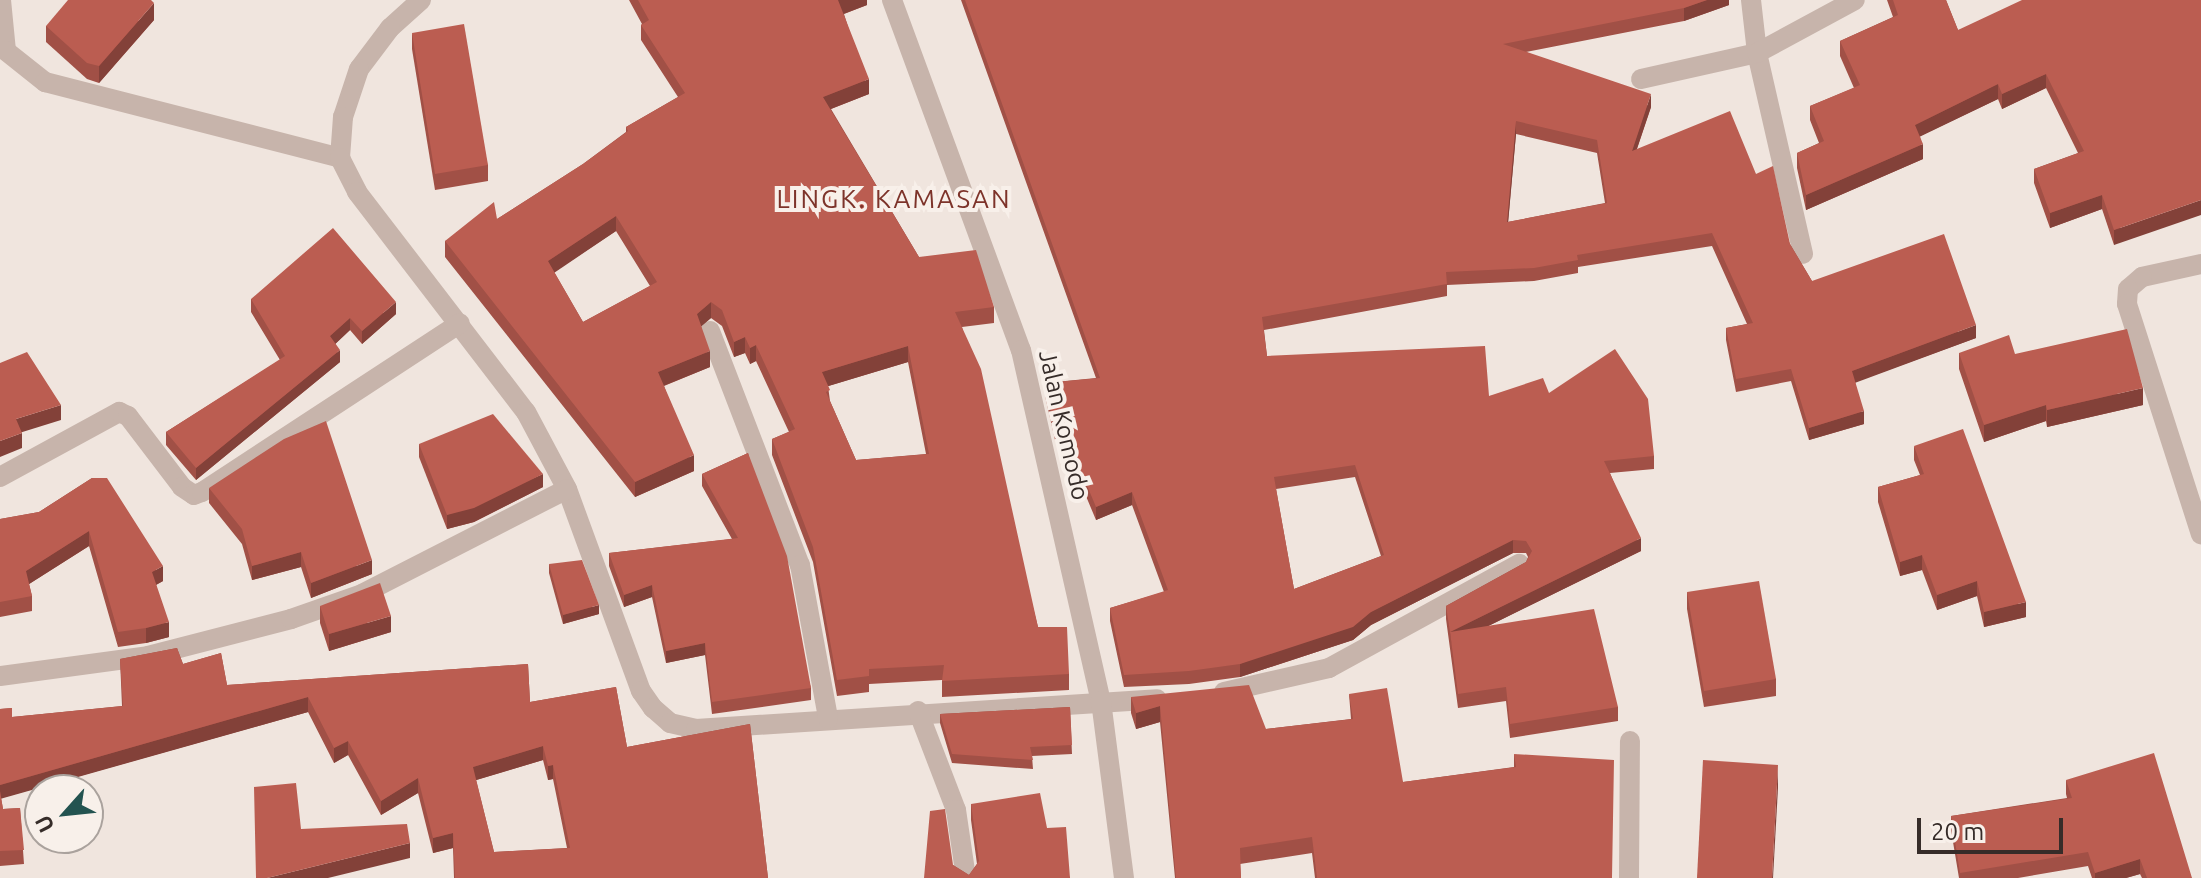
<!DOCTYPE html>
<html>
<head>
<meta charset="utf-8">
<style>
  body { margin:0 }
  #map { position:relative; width:2201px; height:878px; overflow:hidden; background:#f0e5de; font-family:Ubuntu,sans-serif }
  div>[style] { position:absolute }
  .minor>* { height:20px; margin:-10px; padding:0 10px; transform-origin:10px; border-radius:10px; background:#c7b4ab }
  .wall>* { inset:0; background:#a15046 }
  .shaded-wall>* { inset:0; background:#834139 }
  .building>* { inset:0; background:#bb5d51 }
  span { translate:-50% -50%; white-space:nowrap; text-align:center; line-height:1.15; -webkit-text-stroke:8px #f8f0ea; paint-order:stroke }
  .street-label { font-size:24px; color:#362c29 }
  .neighbourhood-label { font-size:26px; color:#7d332a; letter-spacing:2px }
  .north { position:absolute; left:24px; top:774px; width:80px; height:80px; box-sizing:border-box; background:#f8f0ea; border:2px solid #aaa29d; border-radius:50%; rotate:243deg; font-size:22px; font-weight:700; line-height:32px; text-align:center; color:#362c29 }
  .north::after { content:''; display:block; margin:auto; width:28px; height:36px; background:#235350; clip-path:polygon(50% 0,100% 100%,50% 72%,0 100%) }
  .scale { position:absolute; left:1917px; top:818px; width:146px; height:36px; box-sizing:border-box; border:4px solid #362c29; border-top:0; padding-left:10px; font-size:24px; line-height:28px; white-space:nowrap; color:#362c29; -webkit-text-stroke:6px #f8f0ea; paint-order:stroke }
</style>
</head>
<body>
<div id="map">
  <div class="minor">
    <i style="left:1px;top:0;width:51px;rotate:84.4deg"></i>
    <i style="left:6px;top:51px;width:50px;rotate:38.5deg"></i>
    <i style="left:45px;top:82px;width:305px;rotate:14.4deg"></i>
    <i style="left:421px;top:0;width:42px;rotate:137.9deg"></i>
    <i style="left:390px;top:28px;width:51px;rotate:127.1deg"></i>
    <i style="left:359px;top:69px;width:51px;rotate:108.4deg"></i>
    <i style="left:343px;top:117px;width:41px;rotate:94.2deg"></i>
    <i style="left:340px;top:158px;width:38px;rotate:63deg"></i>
    <i style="left:357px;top:192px;width:277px;rotate:52.5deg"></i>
    <i style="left:526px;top:412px;width:87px;rotate:62deg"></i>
    <i style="left:567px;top:489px;width:215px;rotate:69.9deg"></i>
    <i style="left:641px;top:691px;width:21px;rotate:55deg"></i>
    <i style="left:653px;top:708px;width:23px;rotate:41deg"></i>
    <i style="left:670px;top:723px;width:27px;rotate:13deg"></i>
    <i style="left:696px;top:729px;width:462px;rotate:-3.7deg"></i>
    <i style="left:892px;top:0;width:373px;rotate:69.8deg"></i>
    <i style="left:1021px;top:350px;width:360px;rotate:77.2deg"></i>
    <i style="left:1101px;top:701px;width:178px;rotate:82.6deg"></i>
    <i style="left:1751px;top:0;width:53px;rotate:83.5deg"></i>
    <i style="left:1757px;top:53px;width:206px;rotate:77.1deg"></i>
    <i style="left:1641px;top:79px;width:119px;rotate:-12.6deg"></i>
    <i style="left:1757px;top:53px;width:111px;rotate:-28.4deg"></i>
    <i style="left:2201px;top:264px;width:60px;rotate:167.6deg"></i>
    <i style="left:2142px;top:277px;width:18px;rotate:139deg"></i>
    <i style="left:2128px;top:289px;width:15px;rotate:94deg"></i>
    <i style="left:2127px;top:304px;width:242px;rotate:72.2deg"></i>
    <i style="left:710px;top:331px;width:251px;rotate:69deg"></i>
    <i style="left:800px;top:565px;width:156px;rotate:79.6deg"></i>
    <i style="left:0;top:477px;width:136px;rotate:-28.6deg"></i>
    <i style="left:119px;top:412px;width:10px;rotate:24deg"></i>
    <i style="left:128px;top:416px;width:89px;rotate:52.7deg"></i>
    <i style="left:182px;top:487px;width:14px;rotate:34deg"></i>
    <i style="left:194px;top:495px;width:9px;rotate:-21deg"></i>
    <i style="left:202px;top:492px;width:308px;rotate:-33.2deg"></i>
    <i style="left:0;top:676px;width:149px;rotate:-7.7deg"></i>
    <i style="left:148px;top:656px;width:148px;rotate:-14.5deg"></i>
    <i style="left:291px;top:619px;width:75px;rotate:-19.4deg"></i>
    <i style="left:362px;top:594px;width:230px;rotate:-27.1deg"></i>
    <i style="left:1224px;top:692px;width:108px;rotate:-12.9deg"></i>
    <i style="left:1329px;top:668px;width:217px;rotate:-28.7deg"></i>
    <i style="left:918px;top:711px;width:106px;rotate:69deg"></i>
    <i style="left:956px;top:810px;width:69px;rotate:81.6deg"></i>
    <i style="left:1629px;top:878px;width:137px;rotate:-89.6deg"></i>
  </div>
  <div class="wall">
    <i style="clip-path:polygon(evenodd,629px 0,867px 0,867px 5px,844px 14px,869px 94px,831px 109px,919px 257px,994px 307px,994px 323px,962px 327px,1038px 627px,1069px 674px,1069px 690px,942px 697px,942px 680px,869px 684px,869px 692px,837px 696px,813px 562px,772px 455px,772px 439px,789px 432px,756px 361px,750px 364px,745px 353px,734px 357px,722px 326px,711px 318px,701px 326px,710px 367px,664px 386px,694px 471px,635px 497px,445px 257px,445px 241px,497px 219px,583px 164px,626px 132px,626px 127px,678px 97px,641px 40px,641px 25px,642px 24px,629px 0,616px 231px,650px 286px,583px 322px,554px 272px,616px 231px,629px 0,908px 362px,926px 454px,856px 460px,830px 401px,828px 386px,908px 362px)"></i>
    <i style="clip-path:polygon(evenodd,961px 0,1729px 0,1729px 5px,1684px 21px,1526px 52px,1651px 107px,1637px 149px,1756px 174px,1790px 244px,1812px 281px,1976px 338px,1855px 382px,1864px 424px,1809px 440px,1791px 381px,1736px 392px,1726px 340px,1726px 328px,1747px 324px,1712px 246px,1578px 267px,1578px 273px,1534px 281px,1447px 285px,1447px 296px,1264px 330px,1267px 356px,1489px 396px,1549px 393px,1654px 456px,1654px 469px,1610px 473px,1641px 551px,1488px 626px,1618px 707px,1618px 721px,1510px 738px,1506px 701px,1458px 708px,1446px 619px,1446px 606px,1526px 562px,1528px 557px,1526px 553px,1513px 553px,1371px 625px,1353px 640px,1240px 677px,1189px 684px,1124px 687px,1110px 621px,1110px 608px,1164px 592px,1132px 505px,1096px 520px,1062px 439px,1055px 440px,1045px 396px,1045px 383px,1096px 378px,961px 0,1516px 134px,1597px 153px,1605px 203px,1508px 222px,1516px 134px,961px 0,1355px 477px,1381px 556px,1294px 589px,1276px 489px,1355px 477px)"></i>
    <i style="clip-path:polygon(1887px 0,1946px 0,1958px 30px,2201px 0,2114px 245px,2102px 209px,2050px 228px,2034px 183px,2034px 169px,2078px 153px,2046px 88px,2002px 109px,1998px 99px,1920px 136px,1923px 159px,1806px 210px,1797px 168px,1797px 153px,1819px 143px,1810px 120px,1810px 106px,1854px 88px,1840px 56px,1840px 41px,1893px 17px)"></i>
    <i style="clip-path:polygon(154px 20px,99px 83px,87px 79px,46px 42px,46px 26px)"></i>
    <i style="clip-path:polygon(412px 33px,488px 165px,488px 181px,435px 190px,412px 49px)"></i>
    <i style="clip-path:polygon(251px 299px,396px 314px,362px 344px,350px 330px,335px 344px,340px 362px,196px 480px,166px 445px,166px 432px,280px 360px,251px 312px)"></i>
    <i style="clip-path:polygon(1959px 353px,2015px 354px,2143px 405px,2047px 427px,2046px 421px,1984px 442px,1959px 369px)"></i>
    <i style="clip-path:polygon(419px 444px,543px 487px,474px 522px,447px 529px,419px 457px)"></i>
    <i style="clip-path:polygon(1914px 446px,2026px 617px,1984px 627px,1977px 596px,1937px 610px,1922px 570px,1900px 576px,1878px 502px,1878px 487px,1920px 475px,1914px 460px)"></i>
    <i style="clip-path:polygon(748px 453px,811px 688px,811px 700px,712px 714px,705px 655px,666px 663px,652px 597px,624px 607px,609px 566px,609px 553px,732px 539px,702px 486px,702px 474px)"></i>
    <i style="clip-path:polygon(92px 478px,163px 581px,156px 585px,169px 637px,146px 643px,118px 647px,89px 546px,29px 584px,32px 596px,32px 611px,0 617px,0 519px,39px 512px)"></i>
    <i style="clip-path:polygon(209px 488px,372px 574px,311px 598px,301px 567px,252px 580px,242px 544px,209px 503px)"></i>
    <i style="clip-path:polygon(549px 564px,599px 614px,563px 624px,549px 573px)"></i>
    <i style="clip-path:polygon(1687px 592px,1776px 679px,1776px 696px,1704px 707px,1687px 609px)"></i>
    <i style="clip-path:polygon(320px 606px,391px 632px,329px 651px,320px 623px)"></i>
    <i style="clip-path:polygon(evenodd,177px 648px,183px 664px,221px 653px,227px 685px,528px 664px,530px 702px,616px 687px,627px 747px,750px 724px,768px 878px,454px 878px,453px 848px,433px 853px,418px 793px,381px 815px,348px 755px,334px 763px,308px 712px,1px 798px,3px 809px,20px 808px,24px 864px,0 866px,0 709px,12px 708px,12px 717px,122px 706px,120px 659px,177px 648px,543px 760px,548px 780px,553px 779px,567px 848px,494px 852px,476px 780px,543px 760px)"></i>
    <i style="clip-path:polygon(1349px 694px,1403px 782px,1514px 767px,1514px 754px,1612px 878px,1315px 878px,1312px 853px,1240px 864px,1241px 878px,1175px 878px,1160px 722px,1136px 729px,1131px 713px,1131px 697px,1266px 729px,1351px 719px)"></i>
    <i style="clip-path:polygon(1070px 707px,1072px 754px,1032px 756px,1033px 769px,952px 763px,940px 723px,940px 714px)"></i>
    <i style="clip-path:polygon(2066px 780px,2192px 878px,2142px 878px,2140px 874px,2126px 878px,2092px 878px,2088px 866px,2018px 878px,1959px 878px,1951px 830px,1951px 816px,2067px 798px,2066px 794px)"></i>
    <i style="clip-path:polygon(971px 804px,1047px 828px,1070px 878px,924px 878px,953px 865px,969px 875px,977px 864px,971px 820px)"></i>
  </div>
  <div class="shaded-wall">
    <i style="clip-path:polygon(838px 0,867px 0,867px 5px,838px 16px)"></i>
    <i style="clip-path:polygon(1707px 0,1729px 0,1729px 5px,1684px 21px,1684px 8px)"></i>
    <i style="clip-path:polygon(154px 3px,154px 20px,99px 83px,99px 66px)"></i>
    <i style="clip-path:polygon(2046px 74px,2046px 88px,2002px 109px,2002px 94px)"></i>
    <i style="clip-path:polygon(869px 79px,869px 94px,823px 112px,823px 97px)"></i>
    <i style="clip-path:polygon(1998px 84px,1998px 99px,1915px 139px,1915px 125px)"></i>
    <i style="clip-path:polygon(1651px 94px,1651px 107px,1632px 163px,1632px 151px)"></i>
    <i style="clip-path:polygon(1516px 121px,1516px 134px,1507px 235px,1507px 222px)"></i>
    <i style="clip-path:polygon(1923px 144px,1923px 159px,1806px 210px,1806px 195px)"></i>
    <i style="clip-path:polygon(2102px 195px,2102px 209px,2050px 228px,2050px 213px)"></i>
    <i style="clip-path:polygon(2201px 200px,2201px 215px,2114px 245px,2114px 230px)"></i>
    <i style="clip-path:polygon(616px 216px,616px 231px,548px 277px,548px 261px)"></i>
    <i style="clip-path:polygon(396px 302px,396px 314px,362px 344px,362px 331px)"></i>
    <i style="clip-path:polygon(711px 302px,711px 318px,697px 330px,697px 314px)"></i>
    <i style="clip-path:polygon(350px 318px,350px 330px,330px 349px,330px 336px)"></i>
    <i style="clip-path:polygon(1976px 325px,1976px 338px,1852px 384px,1852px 371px)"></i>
    <i style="clip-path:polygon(745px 337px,745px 353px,734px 357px,734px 342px)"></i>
    <i style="clip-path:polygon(756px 345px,756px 361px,750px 364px,750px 348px)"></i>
    <i style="clip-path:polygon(908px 346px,908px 362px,822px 388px,822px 372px)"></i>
    <i style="clip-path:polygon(340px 350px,340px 362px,196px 480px,196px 468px)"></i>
    <i style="clip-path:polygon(710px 351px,710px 367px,658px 388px,658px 372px)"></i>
    <i style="clip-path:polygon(2143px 388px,2143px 405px,2047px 427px,2047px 410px)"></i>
    <i style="clip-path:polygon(61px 405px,61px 420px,16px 434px,16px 419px)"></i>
    <i style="clip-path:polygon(2046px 405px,2046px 421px,1984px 442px,1984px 425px)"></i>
    <i style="clip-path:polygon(1864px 411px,1864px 424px,1809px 440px,1809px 428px)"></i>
    <i style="clip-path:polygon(22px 433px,22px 448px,0 457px,0 441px)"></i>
    <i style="clip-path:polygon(694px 455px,694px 471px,635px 497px,635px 482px)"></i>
    <i style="clip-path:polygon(543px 474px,543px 487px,474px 522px,447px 529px,447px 515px)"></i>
    <i style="clip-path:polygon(1132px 492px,1132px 505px,1096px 520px,1096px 507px)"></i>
    <i style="clip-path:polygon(89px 531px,89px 546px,26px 586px,26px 571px)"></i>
    <i style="clip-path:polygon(1641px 538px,1641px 551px,1452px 644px,1450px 632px,1450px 645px,1450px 632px)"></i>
    <i style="clip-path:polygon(1513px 540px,1513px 553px,1371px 625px,1353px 640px,1240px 677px,1240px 664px,1371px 612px)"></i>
    <i style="clip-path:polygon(301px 552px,301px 567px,252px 580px,252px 566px)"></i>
    <i style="clip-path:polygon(1922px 555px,1922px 570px,1900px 576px,1900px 562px)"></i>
    <i style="clip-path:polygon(372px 560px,372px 574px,311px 598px,311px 583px)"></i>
    <i style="clip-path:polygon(163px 566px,163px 581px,152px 587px,152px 572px)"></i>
    <i style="clip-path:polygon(1977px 581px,1977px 596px,1937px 610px,1937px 595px)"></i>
    <i style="clip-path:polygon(652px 585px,652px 597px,624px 607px,624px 595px)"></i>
    <i style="clip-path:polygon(2026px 602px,2026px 617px,1984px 627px,1984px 612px)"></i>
    <i style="clip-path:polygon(599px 605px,599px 614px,563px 624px,563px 615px)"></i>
    <i style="clip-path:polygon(391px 616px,391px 632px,329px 651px,329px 634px)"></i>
    <i style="clip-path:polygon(169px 622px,169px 637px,146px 643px,146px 628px)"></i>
    <i style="clip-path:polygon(705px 643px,705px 655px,666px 663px,666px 651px)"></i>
    <i style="clip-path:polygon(308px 697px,308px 712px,0 799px,0 785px)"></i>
    <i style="clip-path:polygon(1160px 706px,1160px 722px,1136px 729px,1136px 713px)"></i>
    <i style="clip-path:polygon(348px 741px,348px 755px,334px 763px,334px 748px)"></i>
    <i style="clip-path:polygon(543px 746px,543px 760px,473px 781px,473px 767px)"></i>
    <i style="clip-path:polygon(553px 765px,553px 779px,548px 780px,548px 766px)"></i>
    <i style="clip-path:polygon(1778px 765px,1778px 788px,1773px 878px,1772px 878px)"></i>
    <i style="clip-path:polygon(418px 778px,418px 793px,381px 815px,381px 801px)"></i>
    <i style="clip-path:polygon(453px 833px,453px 848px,433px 853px,433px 838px)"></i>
    <i style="clip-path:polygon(410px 843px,410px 858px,328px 878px,267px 878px)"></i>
    <i style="clip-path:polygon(2140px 859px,2140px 874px,2126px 878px,2095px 878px,2095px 873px)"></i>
  </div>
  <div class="building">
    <i style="clip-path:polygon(68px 0,151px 0,154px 3px,99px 66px,87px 63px,46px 26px)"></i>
    <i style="clip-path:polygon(evenodd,638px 0,839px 0,838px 0,869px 79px,823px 97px,919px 257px,976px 250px,994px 307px,955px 312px,981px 369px,1038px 627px,1067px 627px,1069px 674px,942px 681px,944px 665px,869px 669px,869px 676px,837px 680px,813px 547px,772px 439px,795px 429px,756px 345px,750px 348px,745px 337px,734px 342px,722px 310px,711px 302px,697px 314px,710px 351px,658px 372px,694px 455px,635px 482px,445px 241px,494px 202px,497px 219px,583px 164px,628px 131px,626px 127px,685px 93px,641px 25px,649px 20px,638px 0,616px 216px,657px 282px,583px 322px,548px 261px,616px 216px,638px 0,908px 346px,929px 454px,856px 460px,826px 392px,830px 390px,822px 372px,908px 346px)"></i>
    <i style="clip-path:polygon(evenodd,965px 0,1707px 0,1684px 8px,1503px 44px,1651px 94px,1632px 151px,1730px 111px,1756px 174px,1773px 166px,1790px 244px,1812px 281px,1944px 234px,1976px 325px,1852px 371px,1864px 411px,1809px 428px,1791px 369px,1736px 379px,1726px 328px,1753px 323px,1712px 233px,1577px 255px,1578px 260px,1534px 268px,1446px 272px,1447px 284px,1262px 317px,1267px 356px,1485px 346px,1489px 396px,1543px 378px,1549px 393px,1615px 349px,1648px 399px,1654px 456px,1604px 461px,1641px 538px,1450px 632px,1446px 606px,1526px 562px,1532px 551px,1526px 541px,1513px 540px,1371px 612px,1353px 627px,1240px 664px,1189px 671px,1124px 675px,1110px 608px,1168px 590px,1132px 492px,1096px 507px,1062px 426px,1055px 427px,1045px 383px,1100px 378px,965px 0,1516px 121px,1597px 140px,1607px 203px,1507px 222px,1516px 121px,965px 0,1355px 465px,1384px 555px,1294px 589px,1274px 477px,1355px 465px)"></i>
    <i style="clip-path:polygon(1893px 0,1946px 0,1958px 30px,2022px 0,2201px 0,2201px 200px,2114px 230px,2102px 195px,2050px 213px,2034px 169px,2084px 151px,2046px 74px,2002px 94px,1998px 84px,1915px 125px,1923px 144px,1806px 195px,1797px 153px,1824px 141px,1810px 106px,1860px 85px,1840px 41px,1898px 15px)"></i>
    <i style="clip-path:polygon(464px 24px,488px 165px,435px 174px,412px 33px)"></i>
    <i style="clip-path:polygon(333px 228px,396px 302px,362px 331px,350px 318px,330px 336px,340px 350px,196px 468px,166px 432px,285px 356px,251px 299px)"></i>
    <i style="clip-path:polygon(2127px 329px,2143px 388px,2047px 410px,2046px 405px,1984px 425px,1959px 353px,2009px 335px,2015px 354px)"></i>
    <i style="clip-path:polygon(27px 352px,61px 405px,16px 419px,22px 433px,0 441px,0 363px)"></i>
    <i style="clip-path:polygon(493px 414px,543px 474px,474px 508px,447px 515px,419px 444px)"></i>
    <i style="clip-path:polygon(326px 421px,372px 560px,311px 583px,301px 552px,252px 566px,242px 529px,209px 488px,284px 439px)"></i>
    <i style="clip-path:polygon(1963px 429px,2026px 602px,1984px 612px,1977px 581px,1937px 595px,1922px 555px,1900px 562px,1878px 487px,1924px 474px,1914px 446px)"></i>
    <i style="clip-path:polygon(748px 453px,787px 556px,811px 688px,712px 702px,705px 643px,666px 651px,652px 585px,624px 595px,609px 553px,738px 538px,702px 474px)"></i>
    <i style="clip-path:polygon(92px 478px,107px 478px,163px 566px,152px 572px,169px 622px,146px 628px,118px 632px,89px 531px,26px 571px,32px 596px,0 602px,0 519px,39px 512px)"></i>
    <i style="clip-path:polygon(582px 560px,599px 605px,563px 615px,549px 564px)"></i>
    <i style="clip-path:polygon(1759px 581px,1776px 679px,1704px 691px,1687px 592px)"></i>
    <i style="clip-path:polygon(380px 583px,391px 616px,329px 634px,320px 606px)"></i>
    <i style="clip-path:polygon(1594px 609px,1618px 707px,1510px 724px,1506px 687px,1458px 694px,1450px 632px)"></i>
    <i style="clip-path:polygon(evenodd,177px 648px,183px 664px,221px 653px,227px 685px,528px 664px,530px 702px,616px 687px,627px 747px,750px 724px,768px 878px,455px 878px,453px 833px,433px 838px,418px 778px,381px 801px,348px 741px,334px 748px,308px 697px,0 785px,0 709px,12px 708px,12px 717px,123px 706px,120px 659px,177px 648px,543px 746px,548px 766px,553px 765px,570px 848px,494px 852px,473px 767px,543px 746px)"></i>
    <i style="clip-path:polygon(1249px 685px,1266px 729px,1353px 719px,1349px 694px,1387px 688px,1403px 782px,1516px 767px,1514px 754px,1614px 760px,1612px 878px,1317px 878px,1312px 837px,1240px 848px,1241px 878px,1176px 878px,1160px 706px,1136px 713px,1131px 697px)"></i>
    <i style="clip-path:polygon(1070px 707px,1072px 745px,1030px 747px,1033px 760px,952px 754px,940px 714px)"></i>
    <i style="clip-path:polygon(2154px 753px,2192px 878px,2147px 878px,2140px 859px,2095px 873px,2088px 852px,1960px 873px,1951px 816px,2072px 798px,2066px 780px)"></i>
    <i style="clip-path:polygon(1703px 760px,1778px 765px,1772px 878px,1697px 878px)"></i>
    <i style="clip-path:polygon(296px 783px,301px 829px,407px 824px,410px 843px,267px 878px,256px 878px,254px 787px)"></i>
    <i style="clip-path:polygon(0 791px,3px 809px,20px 808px,24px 850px,0 851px)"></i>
    <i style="clip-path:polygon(1040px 793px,1047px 828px,1066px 827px,1070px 878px,924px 878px,930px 811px,945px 809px,953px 865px,969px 875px,979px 861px,971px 804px)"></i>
  </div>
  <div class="street-label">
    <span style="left:1064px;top:425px;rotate:77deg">Jalan Komodo</span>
  </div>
  <div class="neighbourhood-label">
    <span style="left:894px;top:199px">LINGK. KAMASAN</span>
  </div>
  <div class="north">U</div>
  <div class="scale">20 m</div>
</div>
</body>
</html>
